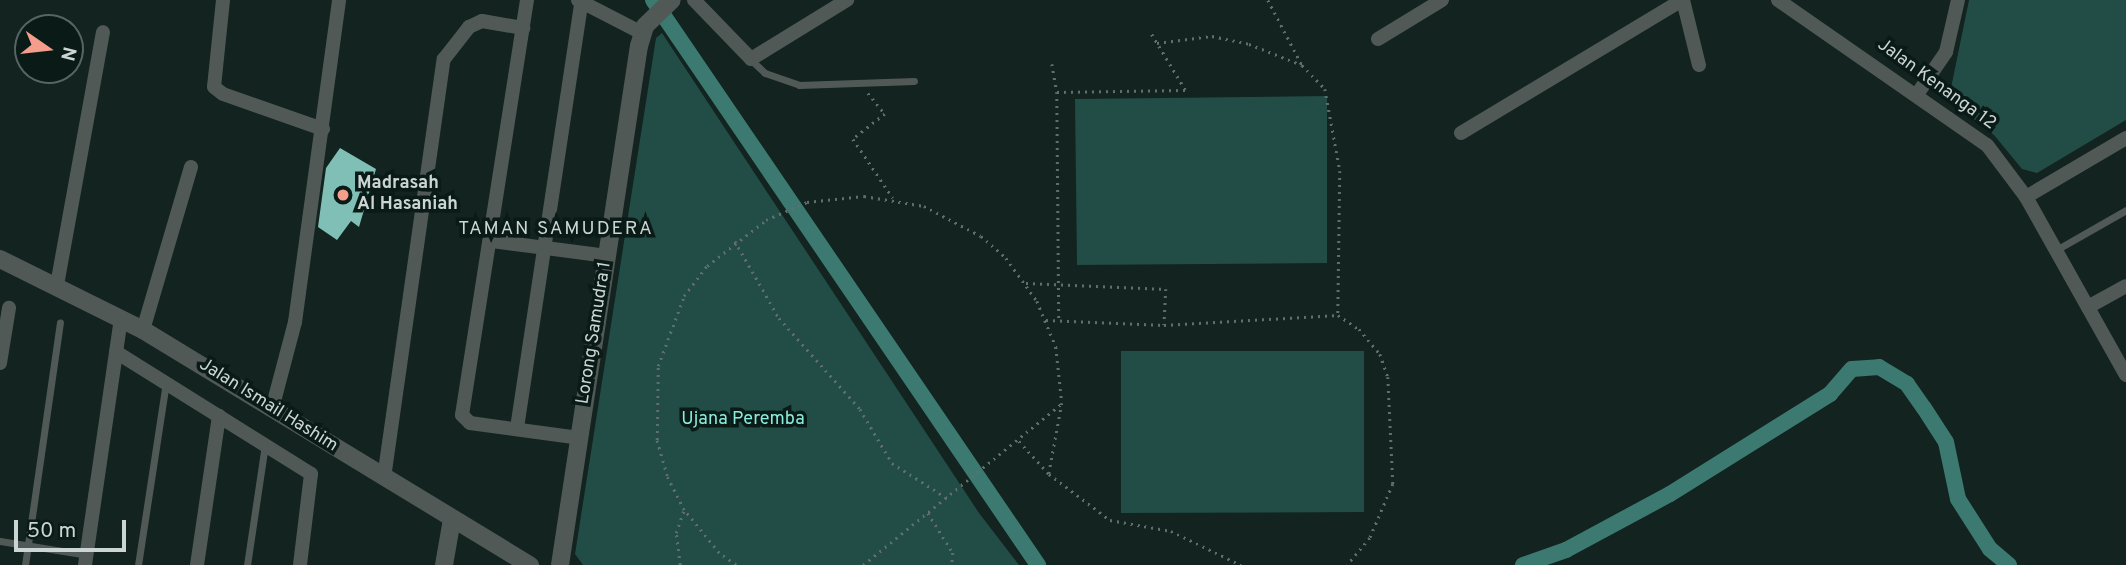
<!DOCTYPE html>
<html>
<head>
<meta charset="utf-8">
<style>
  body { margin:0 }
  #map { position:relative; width:2126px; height:565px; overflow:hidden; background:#122320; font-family:Overpass,sans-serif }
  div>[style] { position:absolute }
  .green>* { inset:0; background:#224c46 }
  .canal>* { height:16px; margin:-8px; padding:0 8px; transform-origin:8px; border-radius:8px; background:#3c7a71 }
  .building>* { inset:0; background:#80bfb5 }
  .path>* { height:2.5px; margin-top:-1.25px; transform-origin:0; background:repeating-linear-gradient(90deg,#616f6c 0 2px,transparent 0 7px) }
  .service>* { height:7px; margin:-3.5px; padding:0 3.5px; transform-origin:3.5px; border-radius:3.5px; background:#515957 }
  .minor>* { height:14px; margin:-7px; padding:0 7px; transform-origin:7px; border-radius:7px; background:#515957 }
  .tertiary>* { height:18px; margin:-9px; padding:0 9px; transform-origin:9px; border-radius:9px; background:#515957 }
  .dots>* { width:19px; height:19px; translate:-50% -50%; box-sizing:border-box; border:4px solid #091a17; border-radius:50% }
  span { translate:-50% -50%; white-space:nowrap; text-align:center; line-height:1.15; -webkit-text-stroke:7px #091a17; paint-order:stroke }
  .street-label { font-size:18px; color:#cbd5d3 }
  .poi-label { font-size:18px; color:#cbd5d3; font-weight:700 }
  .left { translate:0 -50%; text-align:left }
  .park-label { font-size:18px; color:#89ecdc }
  .neighbourhood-label { font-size:19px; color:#cbd5d3; letter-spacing:2px }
  .north { position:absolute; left:14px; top:14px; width:70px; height:70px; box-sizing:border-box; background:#091a17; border:2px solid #576562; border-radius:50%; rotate:104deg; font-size:19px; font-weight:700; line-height:28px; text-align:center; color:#cbd5d3 }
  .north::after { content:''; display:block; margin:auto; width:24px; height:32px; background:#f49d8b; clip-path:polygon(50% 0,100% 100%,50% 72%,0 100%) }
  .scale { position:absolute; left:14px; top:520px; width:112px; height:32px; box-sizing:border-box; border:4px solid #cbd5d3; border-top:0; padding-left:9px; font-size:21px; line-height:24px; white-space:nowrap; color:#cbd5d3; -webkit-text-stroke:5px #091a17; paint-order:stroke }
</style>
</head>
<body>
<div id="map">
  <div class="green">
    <i style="clip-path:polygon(1969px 0,2126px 0,2126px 120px,2037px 173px,2022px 169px,1994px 135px,1958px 107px,1951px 88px)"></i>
    <i style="clip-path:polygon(662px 33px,979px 513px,1019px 565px,583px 565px,575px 554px,656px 38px)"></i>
    <i style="clip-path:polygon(1327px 96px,1327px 263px,1077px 265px,1075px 99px)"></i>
    <i style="clip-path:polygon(1121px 351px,1364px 351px,1364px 512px,1121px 513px)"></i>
  </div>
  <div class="canal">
    <i style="left:653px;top:0;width:684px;rotate:55.73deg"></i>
    <i style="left:1523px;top:565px;width:46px;rotate:-19.2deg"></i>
    <i style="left:1566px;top:550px;width:118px;rotate:-28.3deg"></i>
    <i style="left:1670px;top:494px;width:189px;rotate:-32deg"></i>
    <i style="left:1830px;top:394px;width:33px;rotate:-49deg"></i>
    <i style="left:1852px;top:369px;width:27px;rotate:-4deg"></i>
    <i style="left:1879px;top:367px;width:33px;rotate:31deg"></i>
    <i style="left:1907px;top:384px;width:29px;rotate:55deg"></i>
    <i style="left:1924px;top:408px;width:40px;rotate:57.1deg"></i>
    <i style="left:1946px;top:442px;width:58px;rotate:78.1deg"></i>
    <i style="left:1958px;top:499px;width:59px;rotate:57.4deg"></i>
    <i style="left:1990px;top:549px;width:25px;rotate:40deg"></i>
  </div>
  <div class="building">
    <i style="clip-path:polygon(340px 148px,376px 169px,359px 227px,351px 221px,337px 240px,318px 227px,326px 168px)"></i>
  </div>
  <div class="path">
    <i style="left:1268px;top:0;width:73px;rotate:62.4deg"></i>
    <i style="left:1157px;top:43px;width:55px;rotate:-7.3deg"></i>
    <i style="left:1212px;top:36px;width:38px;rotate:12deg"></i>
    <i style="left:1249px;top:44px;width:57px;rotate:21.6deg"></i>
    <i style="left:1302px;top:65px;width:33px;rotate:46deg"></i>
    <i style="left:1325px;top:89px;width:83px;rotate:79.6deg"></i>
    <i style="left:1340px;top:171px;width:144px;rotate:90.8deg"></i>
    <i style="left:1052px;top:64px;width:28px;rotate:80deg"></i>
    <i style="left:1057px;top:92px;width:229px;rotate:89.5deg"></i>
    <i style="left:1057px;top:92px;width:128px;rotate:-0.9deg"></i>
    <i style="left:1185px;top:90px;width:68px;rotate:-121.1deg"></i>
    <i style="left:868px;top:93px;width:27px;rotate:51deg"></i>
    <i style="left:885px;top:114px;width:41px;rotate:142deg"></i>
    <i style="left:853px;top:139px;width:71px;rotate:55.9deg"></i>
    <i style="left:735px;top:241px;width:89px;rotate:60.3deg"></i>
    <i style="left:779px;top:318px;width:122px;rotate:48.3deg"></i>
    <i style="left:860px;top:409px;width:63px;rotate:59.3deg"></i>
    <i style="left:892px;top:463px;width:65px;rotate:32.5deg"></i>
    <i style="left:1026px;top:283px;width:140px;rotate:2.5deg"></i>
    <i style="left:1166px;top:289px;width:36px;rotate:93deg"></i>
    <i style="left:1046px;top:320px;width:118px;rotate:2.4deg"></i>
    <i style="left:1164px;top:325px;width:174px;rotate:-3.3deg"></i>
    <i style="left:1338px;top:315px;width:25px;rotate:34deg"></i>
    <i style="left:1359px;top:329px;width:33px;rotate:50deg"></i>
    <i style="left:1380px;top:354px;width:24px;rotate:71deg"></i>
    <i style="left:1388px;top:377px;width:107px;rotate:87.3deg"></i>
    <i style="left:1393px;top:484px;width:59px;rotate:113.1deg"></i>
    <i style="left:1370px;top:538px;width:35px;rotate:130deg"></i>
    <i style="left:1019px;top:441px;width:45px;rotate:47.7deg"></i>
    <i style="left:1049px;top:474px;width:76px;rotate:37deg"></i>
    <i style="left:1110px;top:520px;width:62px;rotate:10.2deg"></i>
    <i style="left:1171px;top:531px;width:78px;rotate:25.9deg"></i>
    <i style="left:928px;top:513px;width:47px;rotate:58deg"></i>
    <i style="left:953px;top:553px;width:12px;rotate:95deg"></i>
    <i style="left:680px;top:565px;width:32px;rotate:-97deg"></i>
    <i style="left:676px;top:533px;width:24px;rotate:-71deg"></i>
    <i style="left:736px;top:565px;width:21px;rotate:-145deg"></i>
    <i style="left:719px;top:553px;width:55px;rotate:-129.1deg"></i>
    <i style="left:684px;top:510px;width:38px;rotate:-117deg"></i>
    <i style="left:667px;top:476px;width:37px;rotate:-106deg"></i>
    <i style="left:657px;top:440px;width:74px;rotate:-89.2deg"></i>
    <i style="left:658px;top:366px;width:75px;rotate:-69.6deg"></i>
    <i style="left:684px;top:296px;width:38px;rotate:-53deg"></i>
    <i style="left:707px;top:266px;width:75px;rotate:-37.9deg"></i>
    <i style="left:766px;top:220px;width:45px;rotate:-23.7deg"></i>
    <i style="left:807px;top:202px;width:57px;rotate:-6deg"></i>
    <i style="left:864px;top:196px;width:61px;rotate:9.5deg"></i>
    <i style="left:924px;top:206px;width:64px;rotate:27.8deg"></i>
    <i style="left:981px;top:236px;width:33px;rotate:41deg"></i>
    <i style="left:1006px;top:258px;width:53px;rotate:54.2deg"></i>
    <i style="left:1037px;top:301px;width:50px;rotate:67.6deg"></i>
    <i style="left:1056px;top:347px;width:56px;rotate:83.9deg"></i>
    <i style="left:1062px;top:403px;width:72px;rotate:100.4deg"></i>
    <i style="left:863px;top:565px;width:255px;rotate:-39.1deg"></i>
  </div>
  <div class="service">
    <i style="left:751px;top:60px;width:19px;rotate:43deg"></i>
    <i style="left:765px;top:73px;width:36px;rotate:19deg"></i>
    <i style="left:799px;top:85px;width:115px;rotate:-2deg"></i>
    <i style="left:2056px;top:250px;width:81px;rotate:-29.7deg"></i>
    <i style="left:0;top:541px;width:88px;rotate:9.1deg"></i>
    <i style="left:25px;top:565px;width:245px;rotate:-81.8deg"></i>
    <i style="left:138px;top:565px;width:184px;rotate:-81.3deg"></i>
    <i style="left:247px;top:565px;width:121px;rotate:-81.5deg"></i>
  </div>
  <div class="minor">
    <i style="left:223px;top:0;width:87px;rotate:95.9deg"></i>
    <i style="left:214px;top:87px;width:11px;rotate:38deg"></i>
    <i style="left:223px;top:94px;width:106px;rotate:19.3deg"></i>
    <i style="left:527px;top:0;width:420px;rotate:98.9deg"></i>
    <i style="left:462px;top:415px;width:11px;rotate:45deg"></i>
    <i style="left:470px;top:423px;width:110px;rotate:7.8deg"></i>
    <i style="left:578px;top:0;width:72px;rotate:27.3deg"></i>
    <i style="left:694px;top:0;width:82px;rotate:46deg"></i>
    <i style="left:751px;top:59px;width:113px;rotate:-31.6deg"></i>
    <i style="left:1683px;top:0;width:67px;rotate:76.2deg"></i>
    <i style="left:1778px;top:0;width:254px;rotate:34.8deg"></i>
    <i style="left:1987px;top:145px;width:65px;rotate:53.1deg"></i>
    <i style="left:2026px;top:197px;width:204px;rotate:60.7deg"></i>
    <i style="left:1378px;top:39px;width:75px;rotate:-31.4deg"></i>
    <i style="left:1918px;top:93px;width:50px;rotate:-55.7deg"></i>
    <i style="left:1946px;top:52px;width:53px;rotate:-77deg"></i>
    <i style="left:1461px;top:133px;width:258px;rotate:-31deg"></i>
    <i style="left:2026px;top:197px;width:116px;rotate:-30.5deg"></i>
    <i style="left:492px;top:241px;width:116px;rotate:7.4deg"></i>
    <i style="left:57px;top:285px;width:257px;rotate:-79.7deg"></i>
    <i style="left:2088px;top:307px;width:43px;rotate:-28.9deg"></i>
    <i style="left:143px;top:330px;width:170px;rotate:-73.6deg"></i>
    <i style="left:116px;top:352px;width:230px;rotate:32deg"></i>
    <i style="left:311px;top:474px;width:92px;rotate:96.9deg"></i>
    <i style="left:0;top:363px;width:56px;rotate:-80.7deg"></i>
    <i style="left:272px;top:409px;width:90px;rotate:-75.2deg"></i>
    <i style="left:295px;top:322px;width:325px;rotate:-82.2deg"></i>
    <i style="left:517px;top:428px;width:430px;rotate:-81.4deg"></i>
    <i style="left:384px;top:478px;width:423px;rotate:-81.9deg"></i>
    <i style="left:444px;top:59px;width:41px;rotate:-52deg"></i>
    <i style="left:469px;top:27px;width:14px;rotate:-25deg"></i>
    <i style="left:482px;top:21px;width:42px;rotate:9.7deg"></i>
    <i style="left:85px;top:565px;width:250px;rotate:-81.7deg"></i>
    <i style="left:197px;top:565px;width:151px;rotate:-81.6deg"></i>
  </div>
  <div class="tertiary">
    <i style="left:0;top:259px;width:160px;rotate:26.4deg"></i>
    <i style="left:143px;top:330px;width:453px;rotate:31.3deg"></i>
    <i style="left:444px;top:565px;width:47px;rotate:-80.1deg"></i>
    <i style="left:560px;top:565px;width:525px;rotate:-81.35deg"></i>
    <i style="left:639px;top:46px;width:21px;rotate:-73deg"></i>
    <i style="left:645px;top:26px;width:37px;rotate:-44deg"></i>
  </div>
  <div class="dots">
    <i style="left:343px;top:195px;background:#f49d8b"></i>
  </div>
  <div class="street-label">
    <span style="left:1936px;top:85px;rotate:36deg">Jalan Kenanga 12</span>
    <span style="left:595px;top:333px;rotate:-81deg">Lorong Samudra 1</span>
    <span style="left:268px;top:406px;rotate:32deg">Jalan Ismail Hashim</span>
  </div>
  <div class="poi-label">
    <span class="left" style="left:357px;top:195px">Madrasah<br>Al Hasaniah</span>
  </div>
  <div class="park-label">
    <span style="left:743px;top:420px">Ujana Peremba</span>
  </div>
  <div class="neighbourhood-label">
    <span style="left:556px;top:230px">TAMAN SAMUDERA</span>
  </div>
  <div class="north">N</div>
  <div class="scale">50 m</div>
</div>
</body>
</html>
